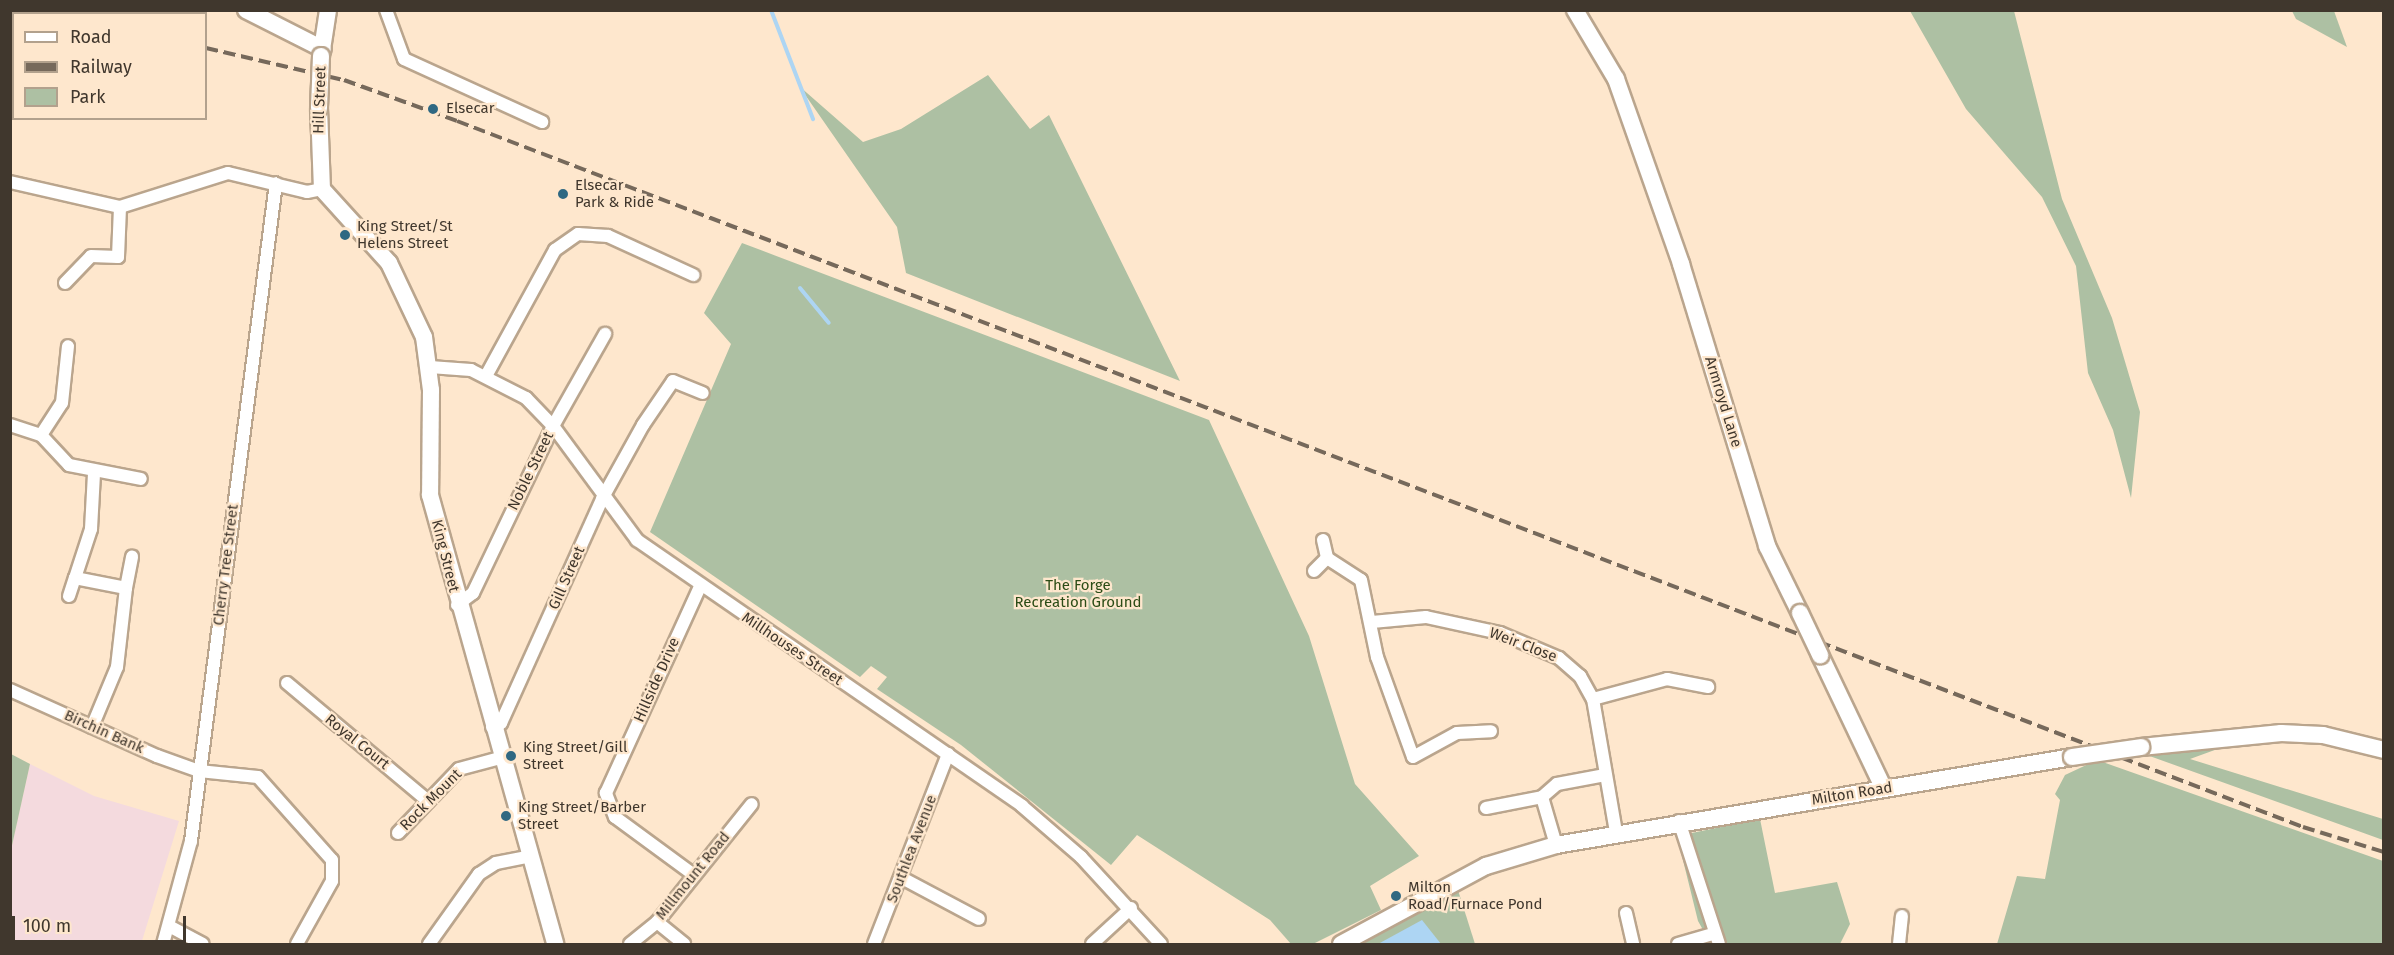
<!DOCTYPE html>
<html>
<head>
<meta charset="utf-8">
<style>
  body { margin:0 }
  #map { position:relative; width:2394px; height:955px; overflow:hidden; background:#fee7cd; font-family:"Fira Sans",sans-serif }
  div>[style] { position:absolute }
  .education>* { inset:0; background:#f4dade }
  .green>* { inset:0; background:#adc0a3 }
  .water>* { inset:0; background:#add5f3 }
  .stream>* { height:4px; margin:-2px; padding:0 2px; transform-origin:2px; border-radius:2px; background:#add5f3 }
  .roads { filter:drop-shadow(2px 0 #baa58d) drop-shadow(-2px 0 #baa58d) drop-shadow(0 2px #baa58d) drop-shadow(0 -2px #baa58d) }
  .street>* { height:12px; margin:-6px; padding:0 6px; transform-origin:6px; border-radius:6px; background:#fff }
  .secondary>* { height:16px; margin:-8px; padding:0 8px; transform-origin:8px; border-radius:8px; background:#fff }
  .rail>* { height:4px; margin-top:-2px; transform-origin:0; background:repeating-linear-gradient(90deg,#76695b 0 12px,transparent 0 18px) }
  .bridges { filter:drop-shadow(2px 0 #baa58d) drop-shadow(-2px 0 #baa58d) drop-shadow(0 2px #baa58d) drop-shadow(0 -2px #baa58d) }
  .secondary-bridge>* { height:16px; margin:-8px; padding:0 8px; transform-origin:8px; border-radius:8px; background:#fff }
  .dots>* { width:16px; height:16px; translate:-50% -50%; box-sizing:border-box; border:3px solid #fee7cd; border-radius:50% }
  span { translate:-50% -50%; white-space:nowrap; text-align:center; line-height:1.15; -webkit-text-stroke:4.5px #fee7cd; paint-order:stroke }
  .street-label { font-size:15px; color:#40372d }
  .poi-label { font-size:15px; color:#40372d }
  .left { translate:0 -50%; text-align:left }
  .park-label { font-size:15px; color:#2c4c16 }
  .frame { position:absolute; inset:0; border:12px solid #40372d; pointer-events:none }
  .legend { position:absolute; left:12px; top:12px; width:195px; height:108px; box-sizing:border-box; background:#fee7cd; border:2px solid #b2a18d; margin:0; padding:8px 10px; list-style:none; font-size:18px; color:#40372d }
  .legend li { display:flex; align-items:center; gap:12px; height:30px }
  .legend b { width:30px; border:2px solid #b2a18d }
  .scale { position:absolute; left:12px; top:916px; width:174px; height:27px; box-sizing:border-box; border:3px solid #40372d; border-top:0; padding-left:8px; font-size:18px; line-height:21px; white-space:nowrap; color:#40372d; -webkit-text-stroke:4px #fee7cd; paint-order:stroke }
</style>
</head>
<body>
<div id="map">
  <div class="education">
    <i style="clip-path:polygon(30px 764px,94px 796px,179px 821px,141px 944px,11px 944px,11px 850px)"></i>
  </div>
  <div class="green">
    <i style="clip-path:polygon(1910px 11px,2014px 11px,2062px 199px,2112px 318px,2140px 412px,2131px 498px,2113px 430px,2088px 373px,2076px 266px,2042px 197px,1966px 109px)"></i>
    <i style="clip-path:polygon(2292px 11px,2334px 11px,2347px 47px,2296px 19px)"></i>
    <i style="clip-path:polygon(988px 75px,1030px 129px,1049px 115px,1180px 381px,906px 273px,897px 227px,799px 86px,863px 142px,901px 129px)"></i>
    <i style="clip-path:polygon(742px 243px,1209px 420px,1309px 636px,1355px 784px,1419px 856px,1370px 886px,1381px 910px,1313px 944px,1291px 944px,1270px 920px,1137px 835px,1111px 865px,961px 745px,877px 689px,887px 677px,871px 666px,860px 677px,650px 532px,731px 344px,704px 313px)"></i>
    <i style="clip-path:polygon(2234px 743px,2190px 759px,2383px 819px,2383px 840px,2144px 754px)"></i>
    <i style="clip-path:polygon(11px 754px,30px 764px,11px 850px,10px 754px)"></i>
    <i style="clip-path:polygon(2097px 760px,2383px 861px,2383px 944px,1997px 944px,2017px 876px,2045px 879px,2060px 800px,2055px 794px,2065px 775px)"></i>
    <i style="clip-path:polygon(1760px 819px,1775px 893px,1837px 882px,1850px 924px,1840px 944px,1711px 944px,1698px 921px,1677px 836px)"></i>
    <i style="clip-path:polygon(1457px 887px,1475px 944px,1356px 944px)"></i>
  </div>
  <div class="water">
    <i style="clip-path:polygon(1422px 920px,1441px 944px,1378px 944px)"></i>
  </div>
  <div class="stream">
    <i style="left:771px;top:10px;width:117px;rotate:68.9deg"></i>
    <i style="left:800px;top:288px;width:45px;rotate:50.4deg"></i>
  </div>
  <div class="roads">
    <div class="street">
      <i style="left:386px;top:10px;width:52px;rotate:69.8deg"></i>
      <i style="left:404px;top:59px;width:152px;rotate:24.5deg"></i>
      <i style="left:10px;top:182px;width:113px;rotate:12.8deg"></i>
      <i style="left:120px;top:207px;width:113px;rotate:-17.5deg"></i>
      <i style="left:228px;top:173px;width:81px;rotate:13.5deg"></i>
      <i style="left:307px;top:192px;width:15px;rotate:-11deg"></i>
      <i style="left:65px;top:283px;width:37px;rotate:-46deg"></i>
      <i style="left:91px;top:256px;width:27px;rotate:2deg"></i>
      <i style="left:118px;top:257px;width:50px;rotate:-87.7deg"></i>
      <i style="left:430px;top:367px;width:41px;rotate:4.2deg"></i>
      <i style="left:471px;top:370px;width:62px;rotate:27deg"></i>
      <i style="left:526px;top:398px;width:39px;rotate:46deg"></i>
      <i style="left:553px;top:426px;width:142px;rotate:53.6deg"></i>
      <i style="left:637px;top:540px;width:468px;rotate:34.6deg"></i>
      <i style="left:1022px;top:806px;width:78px;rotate:40.8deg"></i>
      <i style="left:1081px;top:857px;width:118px;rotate:47.4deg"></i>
      <i style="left:486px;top:376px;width:144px;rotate:-61.3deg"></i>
      <i style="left:555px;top:250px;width:28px;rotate:-35deg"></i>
      <i style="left:578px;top:234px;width:30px;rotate:4deg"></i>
      <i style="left:608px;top:236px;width:94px;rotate:24.6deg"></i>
      <i style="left:10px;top:425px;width:33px;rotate:18deg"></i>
      <i style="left:41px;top:435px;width:41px;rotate:47deg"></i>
      <i style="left:69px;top:465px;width:73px;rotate:11deg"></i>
      <i style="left:41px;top:435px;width:38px;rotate:-57deg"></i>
      <i style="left:62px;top:403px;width:57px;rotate:-84deg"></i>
      <i style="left:1323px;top:540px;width:18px;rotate:77deg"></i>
      <i style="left:1327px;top:558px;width:40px;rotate:32.9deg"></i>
      <i style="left:1361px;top:580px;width:79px;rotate:78.3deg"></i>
      <i style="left:1377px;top:657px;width:106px;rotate:70.2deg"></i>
      <i style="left:1413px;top:757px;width:50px;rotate:-28.6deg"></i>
      <i style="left:1457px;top:733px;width:34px;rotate:-3deg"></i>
      <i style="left:1314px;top:571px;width:18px;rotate:-45deg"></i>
      <i style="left:126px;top:588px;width:32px;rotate:-79deg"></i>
      <i style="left:69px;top:596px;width:19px;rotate:-72deg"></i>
      <i style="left:457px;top:605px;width:20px;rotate:-37deg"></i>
      <i style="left:473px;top:593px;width:185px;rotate:-64.4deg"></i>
      <i style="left:553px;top:426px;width:106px;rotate:-60.5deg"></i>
      <i style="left:1372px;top:622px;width:54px;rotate:-5.3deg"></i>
      <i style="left:1426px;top:617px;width:76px;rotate:12.2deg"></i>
      <i style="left:1500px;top:633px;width:64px;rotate:23deg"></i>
      <i style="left:1559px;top:658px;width:28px;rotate:41deg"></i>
      <i style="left:1580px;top:676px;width:26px;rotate:61deg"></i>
      <i style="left:1593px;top:699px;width:135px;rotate:80.2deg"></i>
      <i style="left:287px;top:683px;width:184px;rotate:39.9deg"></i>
      <i style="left:10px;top:690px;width:161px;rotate:24.2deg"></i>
      <i style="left:157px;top:756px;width:45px;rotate:19.7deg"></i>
      <i style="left:199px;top:771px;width:59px;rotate:5.8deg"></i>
      <i style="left:258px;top:777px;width:111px;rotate:48.3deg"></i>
      <i style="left:332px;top:860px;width:21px;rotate:90deg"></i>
      <i style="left:332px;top:881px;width:72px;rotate:119.1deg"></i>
      <i style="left:1593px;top:699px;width:77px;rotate:-15.1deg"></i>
      <i style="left:1667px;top:679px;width:42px;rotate:11deg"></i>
      <i style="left:92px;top:727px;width:65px;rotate:-67.4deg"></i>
      <i style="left:117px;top:667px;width:80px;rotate:-83.5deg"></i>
      <i style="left:126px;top:588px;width:52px;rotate:-168.9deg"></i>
      <i style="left:75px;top:578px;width:52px;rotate:-71.9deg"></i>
      <i style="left:91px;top:529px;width:55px;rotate:-86.9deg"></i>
      <i style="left:492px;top:727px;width:10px;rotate:-24deg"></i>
      <i style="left:501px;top:723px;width:246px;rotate:-65.7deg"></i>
      <i style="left:602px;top:499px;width:85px;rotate:-61deg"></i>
      <i style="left:643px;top:425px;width:53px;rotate:-55.7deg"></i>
      <i style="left:673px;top:381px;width:32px;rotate:22deg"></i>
      <i style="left:1486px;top:808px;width:57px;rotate:-11.1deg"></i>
      <i style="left:1679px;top:821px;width:129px;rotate:72deg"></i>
      <i style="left:398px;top:833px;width:88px;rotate:-46.4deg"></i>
      <i style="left:459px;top:769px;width:42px;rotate:-15deg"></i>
      <i style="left:1556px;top:845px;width:50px;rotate:-106.3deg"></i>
      <i style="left:1542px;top:797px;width:20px;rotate:-41deg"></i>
      <i style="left:1557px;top:784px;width:49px;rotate:-10.6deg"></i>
      <i style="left:694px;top:875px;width:98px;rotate:-143.7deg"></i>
      <i style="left:615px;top:817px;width:26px;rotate:-111deg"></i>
      <i style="left:606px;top:793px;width:226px;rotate:-65.5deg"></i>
      <i style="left:902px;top:878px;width:87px;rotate:28deg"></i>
      <i style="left:1626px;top:913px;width:32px;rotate:77deg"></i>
      <i style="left:657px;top:922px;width:35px;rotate:39deg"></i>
      <i style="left:169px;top:926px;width:38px;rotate:28deg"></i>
      <i style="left:163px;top:944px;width:107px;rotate:-74.8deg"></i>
      <i style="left:191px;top:841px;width:663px;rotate:-82.64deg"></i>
      <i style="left:429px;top:944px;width:86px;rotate:-54.5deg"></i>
      <i style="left:479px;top:874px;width:20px;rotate:-33deg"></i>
      <i style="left:496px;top:863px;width:33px;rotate:-11deg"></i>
      <i style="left:630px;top:944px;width:35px;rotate:-39deg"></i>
      <i style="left:657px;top:922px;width:151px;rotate:-51.2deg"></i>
      <i style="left:874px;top:944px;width:204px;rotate:-68.7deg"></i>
      <i style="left:1092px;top:944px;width:53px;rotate:-42.7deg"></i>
      <i style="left:1678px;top:944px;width:37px;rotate:-16deg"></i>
      <i style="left:1899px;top:944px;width:28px;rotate:-84deg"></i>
    </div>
    <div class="secondary">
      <i style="left:246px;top:10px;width:86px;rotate:26.9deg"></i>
      <i style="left:1575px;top:10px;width:80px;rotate:59.3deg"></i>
      <i style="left:1616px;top:79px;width:196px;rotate:70.6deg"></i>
      <i style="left:1681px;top:264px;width:295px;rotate:73deg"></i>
      <i style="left:1767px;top:546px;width:75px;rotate:63.8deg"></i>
      <i style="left:321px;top:56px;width:47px;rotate:-81.3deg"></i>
      <i style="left:319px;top:108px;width:81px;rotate:87.9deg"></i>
      <i style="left:322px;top:189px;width:100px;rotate:47.8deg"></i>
      <i style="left:389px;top:263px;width:82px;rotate:64.7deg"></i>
      <i style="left:424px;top:337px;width:53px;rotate:82.5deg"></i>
      <i style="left:431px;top:390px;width:105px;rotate:90.5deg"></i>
      <i style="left:430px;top:495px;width:466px;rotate:74.4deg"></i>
      <i style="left:1820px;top:655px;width:148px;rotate:64.5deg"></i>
      <i style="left:2141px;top:747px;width:141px;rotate:-5.7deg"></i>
      <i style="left:2281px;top:733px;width:42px;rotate:2.7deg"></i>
      <i style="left:2323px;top:735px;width:63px;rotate:13.8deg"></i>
      <i style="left:1341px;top:944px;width:165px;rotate:-28.3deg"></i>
      <i style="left:1486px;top:866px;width:73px;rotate:-16.7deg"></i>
      <i style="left:1556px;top:845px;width:523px;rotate:-9.68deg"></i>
    </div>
  </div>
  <div class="rail">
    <i style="left:10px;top:23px;width:4px"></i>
    <i style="left:206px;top:48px;width:142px;rotate:13.1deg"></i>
    <i style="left:344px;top:80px;width:120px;rotate:19.9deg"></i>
    <i style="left:457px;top:121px;width:1976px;rotate:20.93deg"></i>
    <i style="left:2303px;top:827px;width:85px;rotate:17.2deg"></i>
  </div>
  <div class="bridges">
    <div class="secondary-bridge">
      <i style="left:319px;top:108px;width:52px;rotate:-87.8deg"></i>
      <i style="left:1800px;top:613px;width:47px;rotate:64.5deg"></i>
      <i style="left:2072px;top:757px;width:70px;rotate:-8.2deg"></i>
    </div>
  </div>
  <div class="dots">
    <i style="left:433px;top:109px;background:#2f6882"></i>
    <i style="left:563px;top:194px;background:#2f6882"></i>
    <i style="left:345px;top:235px;background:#2f6882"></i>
    <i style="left:511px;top:756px;background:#2f6882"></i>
    <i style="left:506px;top:816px;background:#2f6882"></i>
    <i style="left:1396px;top:896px;background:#2f6882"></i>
  </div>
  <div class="street-label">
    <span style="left:320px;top:100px;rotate:-88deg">Hill Street</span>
    <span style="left:1723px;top:402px;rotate:73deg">Armroyd Lane</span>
    <span style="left:531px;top:471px;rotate:-64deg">Noble Street</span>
    <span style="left:445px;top:556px;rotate:76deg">King Street</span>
    <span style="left:226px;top:565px;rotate:-83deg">Cherry Tree Street</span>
    <span style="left:567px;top:578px;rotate:-66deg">Gill Street</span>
    <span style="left:1523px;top:645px;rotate:21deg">Weir Close</span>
    <span style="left:792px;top:649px;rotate:34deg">Millhouses Street</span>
    <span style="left:657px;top:680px;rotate:-66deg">Hillside Drive</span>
    <span style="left:104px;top:732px;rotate:24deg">Birchin Bank</span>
    <span style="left:357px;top:742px;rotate:39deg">Royal Court</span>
    <span style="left:1852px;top:794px;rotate:-9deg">Milton Road</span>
    <span style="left:431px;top:800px;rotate:-45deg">Rock Mount</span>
    <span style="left:912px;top:849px;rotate:-69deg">Southlea Avenue</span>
    <span style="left:693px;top:876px;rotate:-51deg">Millmount Road</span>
  </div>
  <div class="poi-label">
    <span class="left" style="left:446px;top:109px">Elsecar</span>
    <span class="left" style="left:575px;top:194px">Elsecar<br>Park &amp; Ride</span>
    <span class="left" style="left:357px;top:235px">King Street/St<br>Helens Street</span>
    <span class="left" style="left:523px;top:756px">King Street/Gill<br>Street</span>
    <span class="left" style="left:518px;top:816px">King Street/Barber<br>Street</span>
    <span class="left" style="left:1408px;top:896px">Milton<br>Road/Furnace Pond</span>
  </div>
  <div class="park-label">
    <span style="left:1078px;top:594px">The Forge<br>Recreation Ground</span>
  </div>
  <div class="frame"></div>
  <ul class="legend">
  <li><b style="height:8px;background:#fff"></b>Road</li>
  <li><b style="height:8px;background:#76695b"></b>Railway</li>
  <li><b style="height:16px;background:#adc0a3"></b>Park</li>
  </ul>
  <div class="scale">100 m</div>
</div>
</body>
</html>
